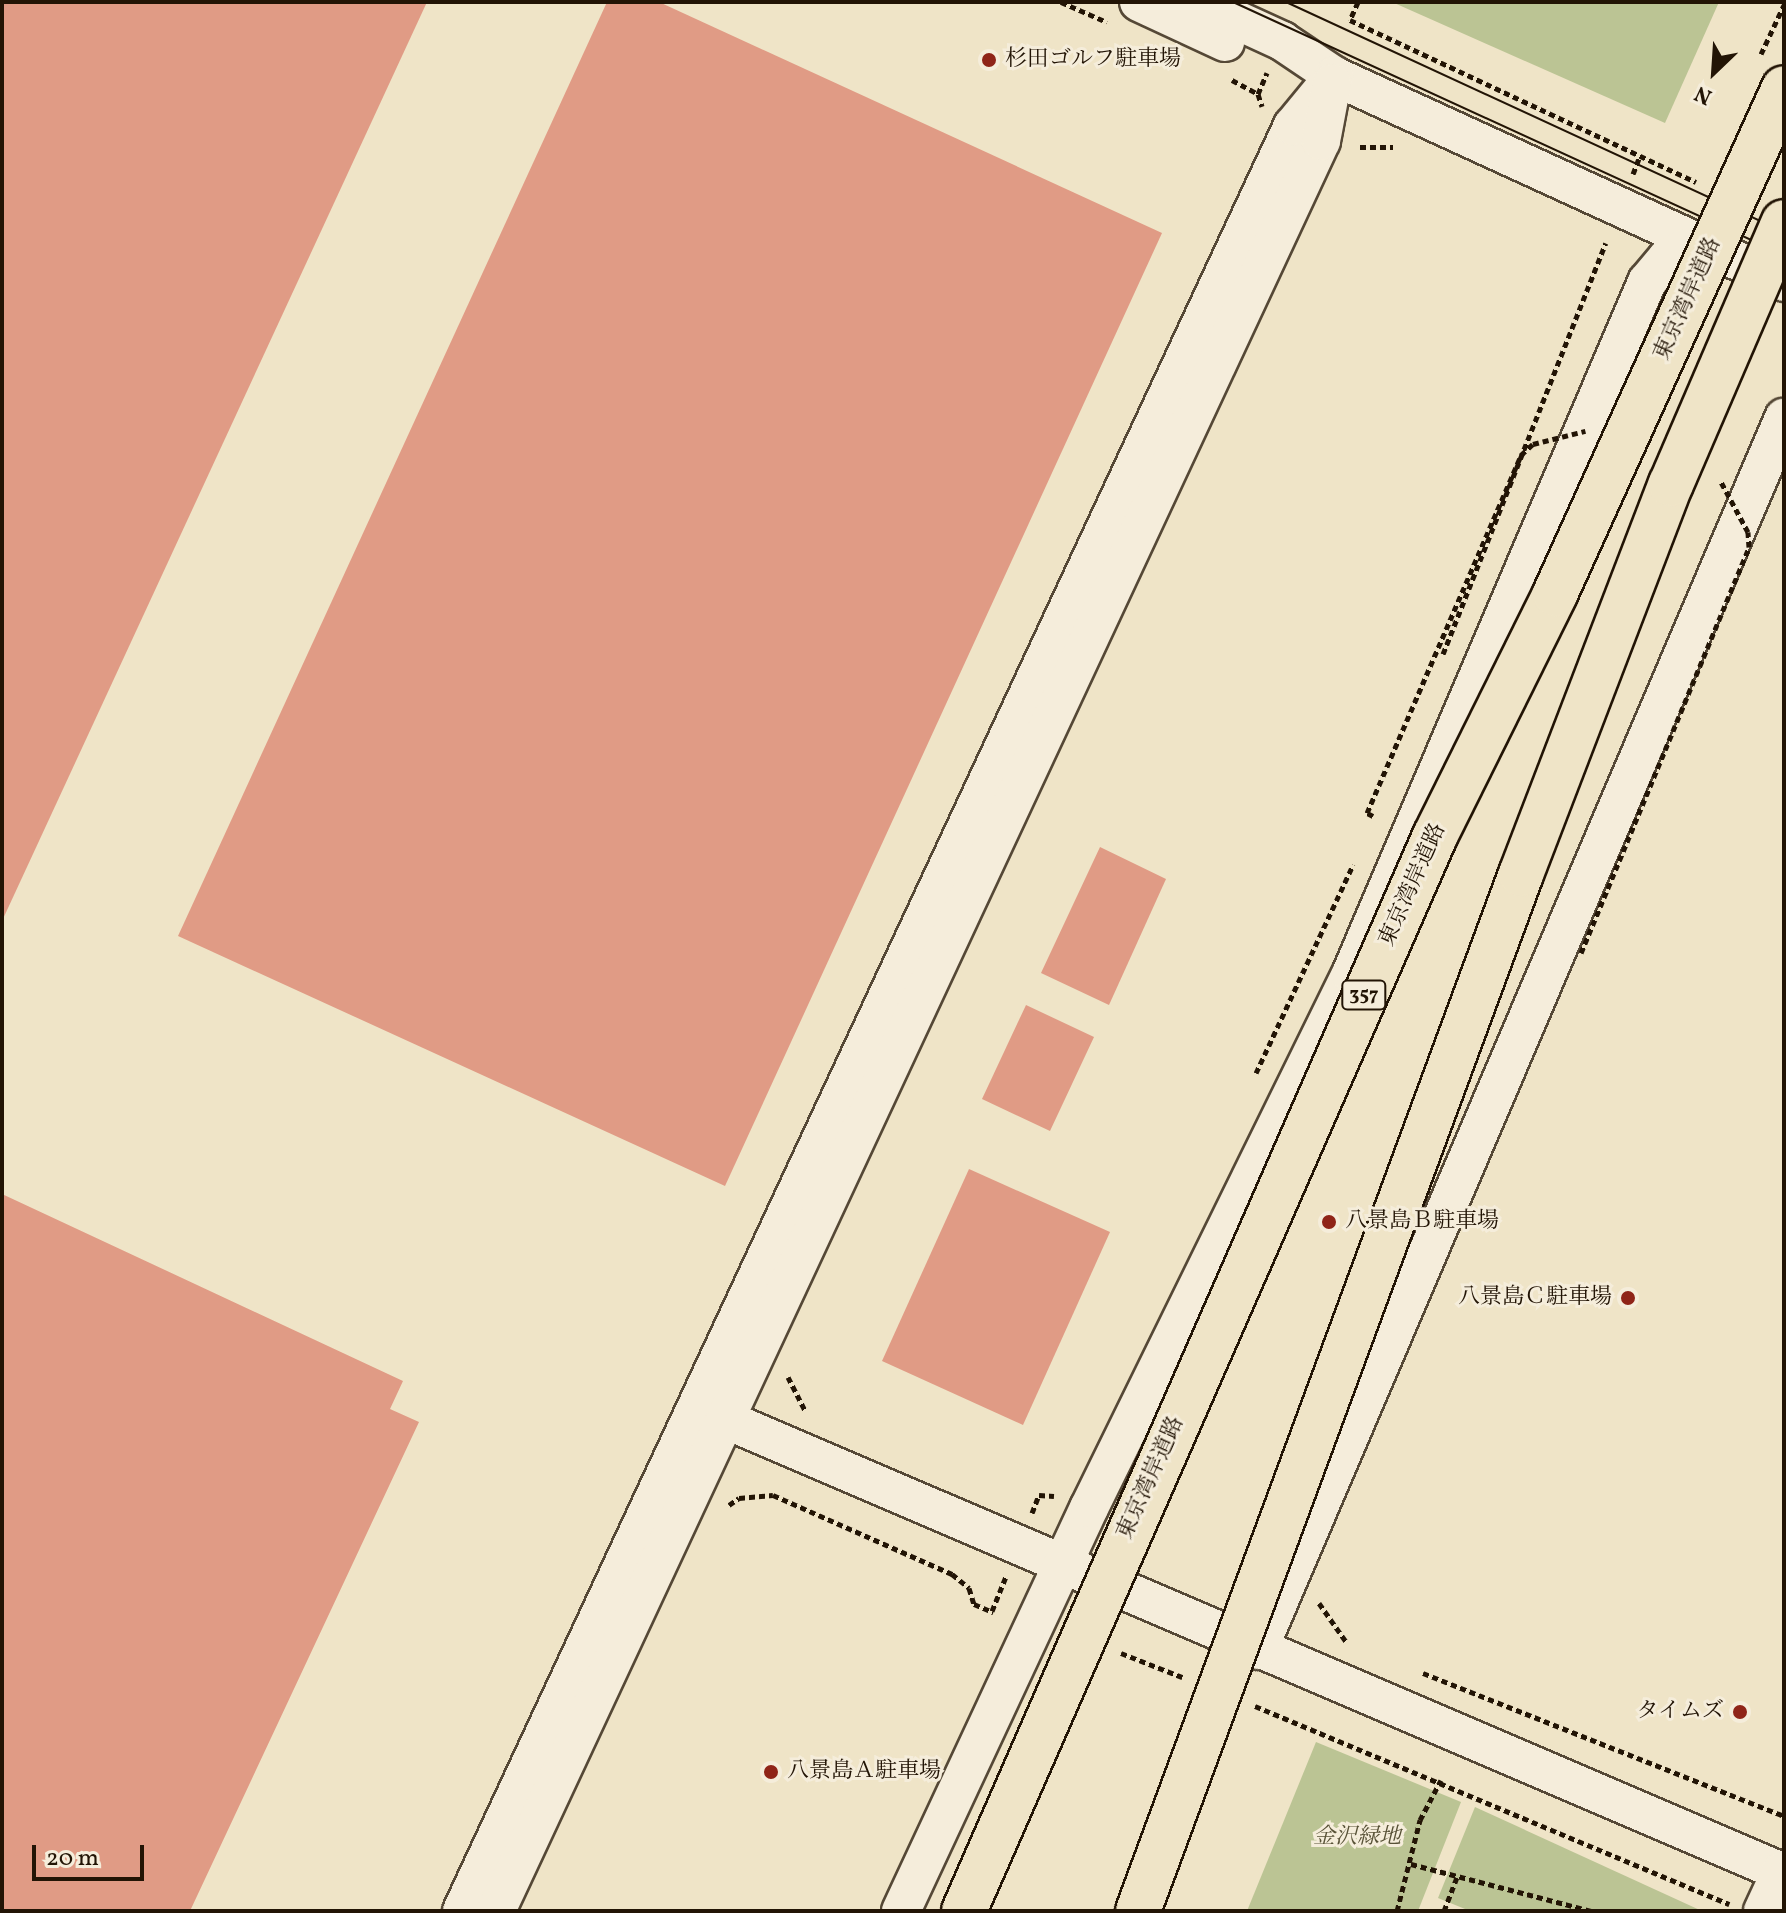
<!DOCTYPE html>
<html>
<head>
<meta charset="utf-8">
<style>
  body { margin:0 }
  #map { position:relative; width:1786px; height:1913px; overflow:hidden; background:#efe4c7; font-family:Vollkorn,"Noto Serif JP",serif }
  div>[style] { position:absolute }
  .green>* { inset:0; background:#bbc494 }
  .building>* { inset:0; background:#e09b85 }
  .path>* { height:5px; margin-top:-2.5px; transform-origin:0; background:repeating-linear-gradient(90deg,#221405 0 6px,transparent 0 10px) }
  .roads { filter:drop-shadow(2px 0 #554836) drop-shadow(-2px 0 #554836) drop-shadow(0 2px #554836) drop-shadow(0 -2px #554836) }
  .minor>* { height:38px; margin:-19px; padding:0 19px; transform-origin:19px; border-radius:19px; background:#f5eddb }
  .tram>* { height:2px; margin:-1px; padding:0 1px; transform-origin:1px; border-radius:1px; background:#221405 }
  .path-bridge>* { height:5px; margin-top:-2.5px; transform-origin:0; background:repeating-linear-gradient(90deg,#221405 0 6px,transparent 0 10px) }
  .bridges { filter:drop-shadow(2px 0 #221405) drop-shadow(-2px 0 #221405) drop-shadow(0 2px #221405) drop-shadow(0 -2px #221405) }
  .highway-bridge>* { height:44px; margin:-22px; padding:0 22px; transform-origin:22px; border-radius:22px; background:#efe4c7 }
  .dots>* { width:22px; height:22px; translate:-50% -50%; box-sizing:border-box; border:4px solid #f5eddb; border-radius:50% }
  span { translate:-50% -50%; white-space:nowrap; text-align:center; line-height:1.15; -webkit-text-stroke:6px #f5eddb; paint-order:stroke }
  .shield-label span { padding:2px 6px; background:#f5eddb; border:2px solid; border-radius:6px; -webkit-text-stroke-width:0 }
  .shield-label { font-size:20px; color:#221405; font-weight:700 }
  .poi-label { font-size:22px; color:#221405 }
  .left { translate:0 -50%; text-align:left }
  .right { translate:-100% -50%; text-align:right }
  .street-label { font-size:22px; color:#221405 }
  .park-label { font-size:22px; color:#585237; font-style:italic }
  .frame { position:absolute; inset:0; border:4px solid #221405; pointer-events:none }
  .north { position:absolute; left:1674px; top:32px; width:80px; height:80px; -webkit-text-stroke:6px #f5eddb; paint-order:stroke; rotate:205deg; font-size:22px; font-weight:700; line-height:32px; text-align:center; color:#221405 }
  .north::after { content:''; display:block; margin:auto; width:28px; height:36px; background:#221405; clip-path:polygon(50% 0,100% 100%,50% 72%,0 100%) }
  .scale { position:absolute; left:32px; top:1845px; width:112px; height:36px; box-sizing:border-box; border:4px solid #221405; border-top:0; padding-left:10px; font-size:24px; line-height:28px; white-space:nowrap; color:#221405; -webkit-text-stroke:6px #f5eddb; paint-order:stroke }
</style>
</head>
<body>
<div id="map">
  <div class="green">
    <i style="clip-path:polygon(1392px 2px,1719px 2px,1665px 123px)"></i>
    <i style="clip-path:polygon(1316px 1742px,1461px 1802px,1418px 1911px,1247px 1911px)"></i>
    <i style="clip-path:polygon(1475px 1807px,1702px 1911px,1470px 1911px,1438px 1898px)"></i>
  </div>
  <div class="building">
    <i style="clip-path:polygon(2px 2px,427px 2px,2px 921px)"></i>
    <i style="clip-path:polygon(607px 2px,659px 2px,1162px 233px,725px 1186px,178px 936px)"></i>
    <i style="clip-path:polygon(1100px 847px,1166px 879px,1109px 1005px,1041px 973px)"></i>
    <i style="clip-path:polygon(1026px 1005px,1094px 1037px,1050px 1131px,982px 1099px)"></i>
    <i style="clip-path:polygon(969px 1169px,1110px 1232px,1023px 1425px,882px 1361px)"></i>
    <i style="clip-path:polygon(2px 1194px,403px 1381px,390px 1409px,419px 1422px,190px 1911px,2px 1911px)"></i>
  </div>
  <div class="path">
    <i style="left:1061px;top:2px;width:50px;rotate:23.5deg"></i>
    <i style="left:1358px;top:2px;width:20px;rotate:114deg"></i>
    <i style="left:1350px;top:20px;width:382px;rotate:25.1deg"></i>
    <i style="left:1232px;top:80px;width:30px;rotate:28deg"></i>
    <i style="left:1258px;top:94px;width:13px;rotate:72deg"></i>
    <i style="left:1258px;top:94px;width:23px;rotate:-67deg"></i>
    <i style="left:1360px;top:147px;width:33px"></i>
    <i style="left:1633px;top:174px;width:19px;rotate:-69deg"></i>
    <i style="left:1443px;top:654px;width:442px;rotate:-68.4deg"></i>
    <i style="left:1256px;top:1073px;width:230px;rotate:-65deg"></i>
    <i style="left:788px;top:1377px;width:38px;rotate:63deg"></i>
    <i style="left:729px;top:1505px;width:12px;rotate:-35deg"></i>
    <i style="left:739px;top:1498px;width:34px;rotate:-5deg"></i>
    <i style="left:773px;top:1495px;width:196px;rotate:23.8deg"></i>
    <i style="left:952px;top:1574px;width:22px;rotate:39deg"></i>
    <i style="left:969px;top:1588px;width:17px;rotate:73deg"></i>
    <i style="left:974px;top:1604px;width:21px;rotate:23deg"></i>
    <i style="left:1032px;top:1513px;width:19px;rotate:-69deg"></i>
    <i style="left:1039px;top:1495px;width:15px;rotate:4deg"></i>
    <i style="left:1319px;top:1603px;width:49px;rotate:55deg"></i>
    <i style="left:992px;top:1611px;width:37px;rotate:-68deg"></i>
    <i style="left:1121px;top:1653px;width:66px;rotate:21.5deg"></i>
    <i style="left:1423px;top:1673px;width:388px;rotate:21.6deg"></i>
    <i style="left:1255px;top:1706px;width:514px;rotate:22.67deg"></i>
    <i style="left:1411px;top:1864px;width:186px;rotate:14.6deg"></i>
    <i style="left:1397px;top:1911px;width:94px;rotate:-75.8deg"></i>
    <i style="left:1420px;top:1820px;width:45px;rotate:-62.3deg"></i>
    <i style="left:1444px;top:1911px;width:36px;rotate:-69deg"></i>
  </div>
  <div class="roads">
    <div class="minor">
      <i style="left:1139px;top:2px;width:95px;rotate:24.9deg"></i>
      <i style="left:1197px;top:2px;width:94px;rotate:24.6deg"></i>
      <i style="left:1282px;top:41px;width:63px;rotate:33.9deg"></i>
      <i style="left:1334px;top:76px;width:495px;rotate:24.6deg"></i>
      <i style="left:701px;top:1409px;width:1178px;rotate:23.19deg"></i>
      <i style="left:1258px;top:1650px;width:1340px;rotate:-66.88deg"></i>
      <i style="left:462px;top:1911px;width:1969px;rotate:-65.04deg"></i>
      <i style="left:1293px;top:126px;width:65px;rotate:-50.6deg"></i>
      <i style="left:496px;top:1911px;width:1953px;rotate:-65.01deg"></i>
      <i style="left:1321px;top:141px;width:59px;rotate:-79.3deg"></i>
      <i style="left:901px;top:1911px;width:445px;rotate:-65deg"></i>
      <i style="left:1089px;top:1508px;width:595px;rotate:-63.87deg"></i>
      <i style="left:1351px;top:974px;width:753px;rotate:-66.84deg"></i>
      <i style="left:1647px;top:282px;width:31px;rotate:-50deg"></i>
      <i style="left:1667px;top:258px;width:21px;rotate:-28deg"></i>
      <i style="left:1686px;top:248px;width:21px"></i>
      <i style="left:1763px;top:1911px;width:43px;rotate:-65.2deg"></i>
    </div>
  </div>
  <div class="tram">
    <i style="left:1233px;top:2px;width:606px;rotate:24.66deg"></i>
    <i style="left:1286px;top:2px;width:549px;rotate:24.79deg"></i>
  </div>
  <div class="path-bridge">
    <i style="left:1761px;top:54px;width:54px;rotate:-64.9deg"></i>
    <i style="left:1373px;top:816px;width:7px;rotate:-153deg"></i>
    <i style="left:1367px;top:813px;width:390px;rotate:-66.7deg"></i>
    <i style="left:1521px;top:455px;width:16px;rotate:-43deg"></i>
    <i style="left:1533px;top:444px;width:54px;rotate:-14deg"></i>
    <i style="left:1581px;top:953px;width:439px;rotate:-67.5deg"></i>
    <i style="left:1749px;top:547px;width:15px;rotate:-94deg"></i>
    <i style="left:1748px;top:532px;width:59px;rotate:-118.3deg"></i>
  </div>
  <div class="bridges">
    <div class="highway-bridge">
      <i style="left:964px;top:1911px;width:1174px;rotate:-66.34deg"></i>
      <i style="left:1435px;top:836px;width:270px;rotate:-63.6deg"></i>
      <i style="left:1555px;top:594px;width:555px;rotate:-65.65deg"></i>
      <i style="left:1138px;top:1911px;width:1105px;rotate:-69.73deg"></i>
      <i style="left:1521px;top:874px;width:418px;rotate:-69deg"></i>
      <i style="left:1671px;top:484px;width:285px;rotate:-66.7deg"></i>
    </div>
  </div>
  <div class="dots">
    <i style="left:989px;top:60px;background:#8f2418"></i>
    <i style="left:1329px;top:1222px;background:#8f2418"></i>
    <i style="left:1628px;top:1298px;background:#8f2418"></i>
    <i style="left:1740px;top:1712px;background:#8f2418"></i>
    <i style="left:771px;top:1772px;background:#8f2418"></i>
  </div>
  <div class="shield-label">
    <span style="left:1364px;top:995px">357</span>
  </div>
  <div class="poi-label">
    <span class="left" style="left:1005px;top:60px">杉田ゴルフ駐車場</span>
    <span class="left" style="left:1345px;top:1222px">八景島Ｂ駐車場</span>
    <span class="right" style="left:1612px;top:1298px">八景島Ｃ駐車場</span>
    <span class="right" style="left:1724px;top:1712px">タイムズ</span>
    <span class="left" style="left:787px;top:1772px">八景島Ａ駐車場</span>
  </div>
  <div class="street-label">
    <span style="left:1688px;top:299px;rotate:-66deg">東京湾岸道路</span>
    <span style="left:1413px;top:885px;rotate:-66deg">東京湾岸道路</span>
    <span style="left:1151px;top:1478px;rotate:-66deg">東京湾岸道路</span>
  </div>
  <div class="park-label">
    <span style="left:1357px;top:1838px">金沢緑地</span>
  </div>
  <div class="frame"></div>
  <div class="north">N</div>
  <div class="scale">20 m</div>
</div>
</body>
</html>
